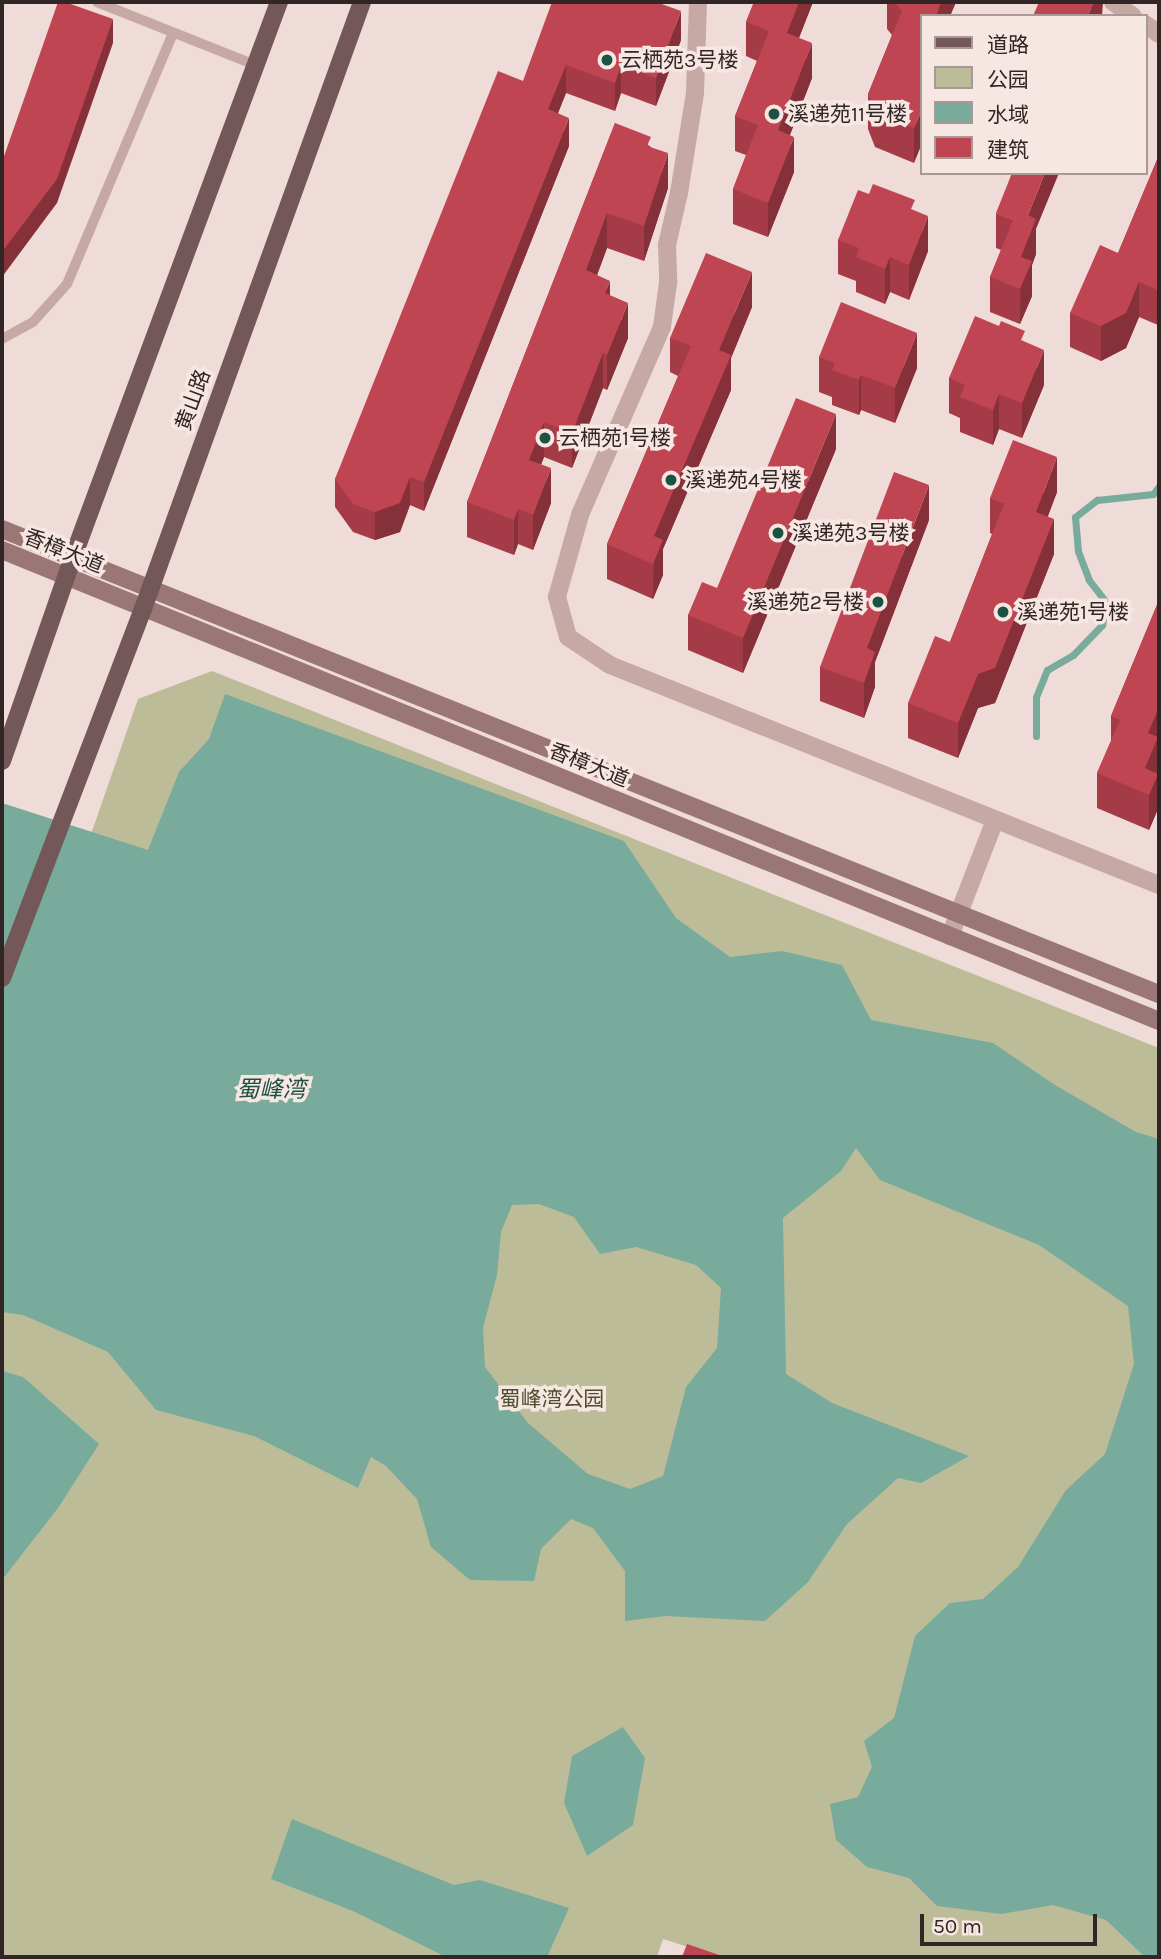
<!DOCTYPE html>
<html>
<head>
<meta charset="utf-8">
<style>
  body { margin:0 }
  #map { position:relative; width:1161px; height:1959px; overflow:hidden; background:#efdbd7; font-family:Karla,"Noto Sans SC",sans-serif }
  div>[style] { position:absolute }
  .green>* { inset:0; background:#bdbc98 }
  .water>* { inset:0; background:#78ab9b }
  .stream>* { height:7px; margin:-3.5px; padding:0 3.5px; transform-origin:3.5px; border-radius:3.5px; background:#78ab9b }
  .lane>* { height:10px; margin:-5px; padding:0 5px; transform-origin:5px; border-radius:5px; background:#c6a8a4 }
  .street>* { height:18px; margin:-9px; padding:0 9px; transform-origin:9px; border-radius:9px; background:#c6a8a4 }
  .secondary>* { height:18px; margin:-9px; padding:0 9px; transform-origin:9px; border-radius:9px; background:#9a7676 }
  .primary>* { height:18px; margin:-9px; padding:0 9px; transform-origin:9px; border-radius:9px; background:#745758 }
  .wall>* { inset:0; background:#a53b47 }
  .shaded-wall>* { inset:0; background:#86303a }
  .building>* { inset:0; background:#c04553 }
  .dots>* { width:19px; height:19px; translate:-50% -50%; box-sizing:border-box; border:4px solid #f7e7e3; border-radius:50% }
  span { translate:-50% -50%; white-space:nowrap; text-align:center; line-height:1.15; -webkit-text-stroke:7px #f7e7e3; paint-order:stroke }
  .poi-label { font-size:21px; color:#322526 }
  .left { translate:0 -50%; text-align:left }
  .right { translate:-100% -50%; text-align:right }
  .street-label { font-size:21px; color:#322526 }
  .park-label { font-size:21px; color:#4f4f2b }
  .water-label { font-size:23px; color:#1d5142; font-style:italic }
  .frame { position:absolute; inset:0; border:4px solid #322526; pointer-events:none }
  .legend { position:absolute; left:920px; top:14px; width:228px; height:161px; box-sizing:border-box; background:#f7e7e3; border:2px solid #a89997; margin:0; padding:9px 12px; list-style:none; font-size:21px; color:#322526 }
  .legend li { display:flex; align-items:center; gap:14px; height:35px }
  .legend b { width:35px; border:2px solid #a89997 }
  .scale { position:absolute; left:920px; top:1914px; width:177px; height:32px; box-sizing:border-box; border:4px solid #322526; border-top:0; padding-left:9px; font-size:21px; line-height:24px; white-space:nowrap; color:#322526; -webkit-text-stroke:5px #f7e7e3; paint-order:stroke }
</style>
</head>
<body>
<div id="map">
  <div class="green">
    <i style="clip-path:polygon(212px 671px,1159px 1048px,1159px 1957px,720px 1957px,663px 1939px,657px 1957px,2px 1957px,2px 1090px,138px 699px)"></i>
  </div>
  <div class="water">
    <i style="clip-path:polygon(evenodd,225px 694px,624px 841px,676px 918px,730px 957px,782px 951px,842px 965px,871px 1020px,993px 1043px,1055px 1085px,1136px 1132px,1159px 1139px,1159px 1957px,1145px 1957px,1106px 1920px,1053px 1905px,1001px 1914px,937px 1906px,909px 1878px,867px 1867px,836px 1840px,830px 1804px,858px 1797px,872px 1767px,864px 1741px,894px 1718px,915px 1636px,950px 1603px,983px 1599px,1018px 1567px,1066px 1490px,1105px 1454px,1134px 1364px,1128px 1306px,1039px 1245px,880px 1180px,856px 1148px,841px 1171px,783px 1218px,786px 1374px,832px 1403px,969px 1456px,921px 1483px,898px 1478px,847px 1524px,808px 1582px,765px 1621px,666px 1616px,625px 1621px,625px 1571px,593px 1528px,571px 1519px,541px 1549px,534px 1581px,470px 1580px,431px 1547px,417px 1499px,386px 1466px,371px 1457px,358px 1488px,254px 1436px,156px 1410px,108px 1352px,23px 1315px,2px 1312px,2px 803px,148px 850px,179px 772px,209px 739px,225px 694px,539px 1204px,574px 1217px,600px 1254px,636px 1247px,696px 1265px,721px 1288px,717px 1348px,686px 1387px,663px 1476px,630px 1489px,588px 1474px,528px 1423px,485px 1367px,483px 1328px,497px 1275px,501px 1232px,512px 1205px,539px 1204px)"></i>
    <i style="clip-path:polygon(2px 1371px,23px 1377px,99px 1444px,58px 1508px,2px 1580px)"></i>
    <i style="clip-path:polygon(623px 1727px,645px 1758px,633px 1825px,587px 1856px,564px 1803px,572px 1756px)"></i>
    <i style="clip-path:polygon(292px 1819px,454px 1885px,480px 1880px,569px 1908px,547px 1957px,446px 1957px,353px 1911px,271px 1879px)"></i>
  </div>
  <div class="stream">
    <i style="left:1036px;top:736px;width:39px;rotate:-90deg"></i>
    <i style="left:1036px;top:697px;width:29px;rotate:-68deg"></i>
    <i style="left:1047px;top:670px;width:30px;rotate:-30deg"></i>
    <i style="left:1073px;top:655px;width:42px;rotate:-46deg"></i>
    <i style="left:1102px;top:625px;width:23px;rotate:-80deg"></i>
    <i style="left:1106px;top:602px;width:28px;rotate:-128deg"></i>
    <i style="left:1089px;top:580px;width:31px;rotate:-111deg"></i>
    <i style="left:1078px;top:551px;width:34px;rotate:-95deg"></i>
    <i style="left:1075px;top:517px;width:28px;rotate:-38deg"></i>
    <i style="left:1097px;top:500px;width:56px;rotate:-6.1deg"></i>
    <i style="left:1153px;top:494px;width:10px;rotate:-53deg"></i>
  </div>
  <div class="lane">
    <i style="left:97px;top:2px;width:170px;rotate:21.7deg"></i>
    <i style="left:2px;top:339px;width:35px;rotate:-29deg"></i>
    <i style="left:33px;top:322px;width:51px;rotate:-48.2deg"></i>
    <i style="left:67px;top:284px;width:272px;rotate:-67.1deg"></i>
  </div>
  <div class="street">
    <i style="left:698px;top:2px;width:91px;rotate:91.9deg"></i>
    <i style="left:695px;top:93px;width:101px;rotate:99.1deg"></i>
    <i style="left:679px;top:193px;width:53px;rotate:103deg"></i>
    <i style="left:667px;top:245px;width:38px;rotate:88deg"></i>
    <i style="left:668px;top:283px;width:44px;rotate:97.8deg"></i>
    <i style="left:662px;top:327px;width:205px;rotate:113.6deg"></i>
    <i style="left:580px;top:515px;width:85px;rotate:105.7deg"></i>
    <i style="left:557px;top:597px;width:41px;rotate:74.6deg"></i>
    <i style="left:568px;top:637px;width:50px;rotate:33.7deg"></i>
    <i style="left:610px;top:665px;width:591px;rotate:21.84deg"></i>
    <i style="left:1113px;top:2px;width:24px;rotate:35deg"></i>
    <i style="left:1145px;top:24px;width:17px;rotate:36deg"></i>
    <i style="left:950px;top:936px;width:124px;rotate:-68.8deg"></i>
  </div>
  <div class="secondary">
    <i style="left:2px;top:529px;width:1247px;rotate:21.9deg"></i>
    <i style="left:2px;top:550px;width:1249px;rotate:22.15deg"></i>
  </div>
  <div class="primary">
    <i style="left:2px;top:761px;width:216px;rotate:-70.8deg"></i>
    <i style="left:73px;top:557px;width:592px;rotate:-69.64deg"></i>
    <i style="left:2px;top:978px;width:395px;rotate:-69.1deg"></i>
    <i style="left:143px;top:609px;width:645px;rotate:-70.16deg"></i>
  </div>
  <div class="wall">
    <i style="clip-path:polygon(659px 2px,681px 40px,656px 106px,621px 93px,615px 111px,566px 93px,558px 113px,569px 146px,424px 511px,410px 505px,400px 532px,375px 540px,353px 532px,335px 507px,335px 479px,523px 81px)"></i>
    <i style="clip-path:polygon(754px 2px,813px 2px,799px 38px,812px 78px,790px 135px,794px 172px,768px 237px,733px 224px,733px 189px,746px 155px,735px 151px,735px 116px,757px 61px,746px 56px,746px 22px)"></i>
    <i style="clip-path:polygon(887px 2px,956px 2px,950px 16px,921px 16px,914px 163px,875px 147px,868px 129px,868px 94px,892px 35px,887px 29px)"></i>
    <i style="clip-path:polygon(615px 123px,651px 147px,668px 188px,644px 261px,607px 248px,597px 275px,610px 295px,628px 338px,607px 390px,603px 388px,572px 468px,544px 457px,541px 465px,551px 503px,533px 550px,518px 544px,514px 555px,467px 537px,467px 502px)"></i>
    <i style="clip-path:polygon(1159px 155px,1159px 322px,1158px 325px,1139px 317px,1126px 348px,1101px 361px,1070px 347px,1070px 313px,1118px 253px)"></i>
    <i style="clip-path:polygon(915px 211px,928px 251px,909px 300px,890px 292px,885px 304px,856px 292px,856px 281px,838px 274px,838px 240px)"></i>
    <i style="clip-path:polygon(996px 213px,1036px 229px,1036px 254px,1032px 265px,1032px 296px,1020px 324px,990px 312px,990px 277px,1001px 250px,996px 248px)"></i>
    <i style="clip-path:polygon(752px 307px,731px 358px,731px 390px,663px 549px,663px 575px,653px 599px,607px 579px,607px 544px,678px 376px,670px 372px,670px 338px)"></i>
    <i style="clip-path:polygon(1025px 342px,1044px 385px,1022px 438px,999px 429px,993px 445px,960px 432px,960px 418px,949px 413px,949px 378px)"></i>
    <i style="clip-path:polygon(819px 357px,917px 368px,895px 423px,861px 410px,859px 415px,832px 405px,832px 397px,819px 392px)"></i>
    <i style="clip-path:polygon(836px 449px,743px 673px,688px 650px,688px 615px,717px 588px)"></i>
    <i style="clip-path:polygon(1057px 492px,1048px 516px,1054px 554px,995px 703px,978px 708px,958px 758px,908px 738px,908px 703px,950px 642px,992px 534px,990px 533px,990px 498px)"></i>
    <i style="clip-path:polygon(929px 520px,875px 662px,875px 687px,864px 718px,820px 701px,820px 667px)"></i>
    <i style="clip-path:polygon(1159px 600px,1157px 774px,1158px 809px,1149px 830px,1097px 808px,1097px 773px,1111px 741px,1111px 716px)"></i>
  </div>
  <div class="shaded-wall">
    <i style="clip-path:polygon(799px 2px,813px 2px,787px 68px,787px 33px)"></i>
    <i style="clip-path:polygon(941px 2px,956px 2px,950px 16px,936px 16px)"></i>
    <i style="clip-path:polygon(1093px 2px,1103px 2px,1102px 16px,1088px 16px)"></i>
    <i style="clip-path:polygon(681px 11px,681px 40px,656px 106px,656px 78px)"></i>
    <i style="clip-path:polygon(113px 19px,113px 43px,57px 203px,2px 277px,2px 252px)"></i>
    <i style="clip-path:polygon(812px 43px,812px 78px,778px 165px,778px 130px)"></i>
    <i style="clip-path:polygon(566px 65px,566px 93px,548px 138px,548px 109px)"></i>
    <i style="clip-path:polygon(621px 65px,621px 93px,615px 111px,615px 83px)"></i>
    <i style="clip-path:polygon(921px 111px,921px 146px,914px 163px,914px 128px)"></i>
    <i style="clip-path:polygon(569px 118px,569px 146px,424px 511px,424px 482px)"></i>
    <i style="clip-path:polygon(794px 137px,794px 172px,768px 237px,768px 203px)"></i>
    <i style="clip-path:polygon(668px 153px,668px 188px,644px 261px,644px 226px)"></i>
    <i style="clip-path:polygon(1045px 173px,1059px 173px,1036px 229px,1036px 254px,1032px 265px,1032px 296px,1020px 324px,1021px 257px,1028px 215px)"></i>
    <i style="clip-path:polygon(607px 213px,607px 248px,586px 305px,586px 270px)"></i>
    <i style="clip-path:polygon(928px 216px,928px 251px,909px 300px,909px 265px)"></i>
    <i style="clip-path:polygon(890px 257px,890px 292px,885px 304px,885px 269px)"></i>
    <i style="clip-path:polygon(1159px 262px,1159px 322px,1158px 325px,1159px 264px)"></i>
    <i style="clip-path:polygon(752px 272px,752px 307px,731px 358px,731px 390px,663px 549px,663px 575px,653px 599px,654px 536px,719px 350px)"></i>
    <i style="clip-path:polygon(610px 281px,610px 316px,605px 293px)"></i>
    <i style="clip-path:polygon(1139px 282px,1139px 317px,1126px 348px,1101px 361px,1101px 326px)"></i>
    <i style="clip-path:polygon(628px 303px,628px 338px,607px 390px,607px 355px)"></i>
    <i style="clip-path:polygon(917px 333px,917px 368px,895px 423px,895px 388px)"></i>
    <i style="clip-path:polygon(1044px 350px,1044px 385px,1022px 438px,1022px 403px)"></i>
    <i style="clip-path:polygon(603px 353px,603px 388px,572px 468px,572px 433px)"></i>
    <i style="clip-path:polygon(861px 375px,861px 410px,859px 415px,859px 380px)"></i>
    <i style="clip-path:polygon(999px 394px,999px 429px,993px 445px,993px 410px)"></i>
    <i style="clip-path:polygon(836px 414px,836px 449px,743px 673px,743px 638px)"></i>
    <i style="clip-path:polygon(544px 422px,544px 457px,529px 495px,529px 460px)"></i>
    <i style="clip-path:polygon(1057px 457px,1057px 492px,1036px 547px,1036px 512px)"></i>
    <i style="clip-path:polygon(551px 468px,551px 503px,533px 550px,533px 515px)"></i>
    <i style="clip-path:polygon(410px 477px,410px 505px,400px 532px,375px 540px,375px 512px)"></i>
    <i style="clip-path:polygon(929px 485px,929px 520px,875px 662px,875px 687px,864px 718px,864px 683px,867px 648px)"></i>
    <i style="clip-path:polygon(518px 509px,518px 544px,514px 555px,514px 520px)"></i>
    <i style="clip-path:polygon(1054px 519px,1054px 554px,995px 703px,978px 708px,958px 758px,958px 723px,978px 674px)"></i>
    <i style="clip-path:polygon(1159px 707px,1158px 772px,1148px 795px,1145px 768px,1148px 733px)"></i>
    <i style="clip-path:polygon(1158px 774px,1158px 809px,1149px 830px,1149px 795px)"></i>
  </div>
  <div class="building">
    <i style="clip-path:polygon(58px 2px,65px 2px,113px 19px,57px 179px,2px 252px,2px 162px)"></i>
    <i style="clip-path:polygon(552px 2px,656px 2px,681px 11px,656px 78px,621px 65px,615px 83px,566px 65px,548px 109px,569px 118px,424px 482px,410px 477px,400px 503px,375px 512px,353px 504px,335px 479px,498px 71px,523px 81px)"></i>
    <i style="clip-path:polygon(754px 2px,799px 2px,787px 33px,812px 43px,778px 130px,794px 137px,768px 203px,733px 189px,758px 125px,735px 116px,769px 31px,746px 22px)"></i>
    <i style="clip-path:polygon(894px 2px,941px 2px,936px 16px,921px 16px,921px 111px,914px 128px,875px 112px,868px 94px,902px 11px)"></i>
    <i style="clip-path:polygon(1039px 2px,1093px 2px,1088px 16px,1033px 16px)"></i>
    <i style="clip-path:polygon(615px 123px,651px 137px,647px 146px,668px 153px,644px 226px,607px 213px,586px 270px,610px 281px,605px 293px,628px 303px,607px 355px,603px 353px,572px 433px,544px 422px,529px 460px,551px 468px,533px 515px,518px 509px,514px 520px,467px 502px)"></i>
    <i style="clip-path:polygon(1159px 155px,1159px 287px,1158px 290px,1139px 282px,1126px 313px,1101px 326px,1070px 313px,1100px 245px,1118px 253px)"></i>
    <i style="clip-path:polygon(1012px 173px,1045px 173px,1028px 215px,1036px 219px,1021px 257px,1032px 261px,1020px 289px,990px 277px,1013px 220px,996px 213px)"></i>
    <i style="clip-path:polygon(873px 184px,915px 200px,911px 209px,928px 216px,909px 265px,890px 257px,885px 269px,856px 257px,859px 248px,838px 240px,858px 190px,869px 194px)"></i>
    <i style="clip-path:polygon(706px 253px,752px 272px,719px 350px,731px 355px,654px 536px,663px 540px,653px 564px,607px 544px,691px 346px,670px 338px)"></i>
    <i style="clip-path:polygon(841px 302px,917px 333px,895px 388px,861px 375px,859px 380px,832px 370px,835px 363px,819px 357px)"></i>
    <i style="clip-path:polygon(975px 316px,999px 326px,1001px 321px,1025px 331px,1021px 340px,1044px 350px,1022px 403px,999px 394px,993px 410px,960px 397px,965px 385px,949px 378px)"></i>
    <i style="clip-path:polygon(796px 398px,836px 414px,743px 638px,688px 615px,702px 582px,717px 588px)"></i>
    <i style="clip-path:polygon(1013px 440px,1057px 457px,1036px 512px,1054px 519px,995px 668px,978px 674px,958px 723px,908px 703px,935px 636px,950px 642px,1004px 504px,990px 498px)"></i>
    <i style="clip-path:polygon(894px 472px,929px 485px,867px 648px,875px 652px,864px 683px,820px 667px)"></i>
    <i style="clip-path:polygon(1159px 600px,1159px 707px,1148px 733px,1158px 737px,1145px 768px,1158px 774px,1149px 795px,1097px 773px,1120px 720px,1111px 716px)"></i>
    <i style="clip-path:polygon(687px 1944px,725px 1957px,682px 1957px)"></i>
  </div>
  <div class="dots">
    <i style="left:607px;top:60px;background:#1d5142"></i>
    <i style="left:774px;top:114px;background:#1d5142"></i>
    <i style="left:545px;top:438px;background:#1d5142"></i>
    <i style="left:671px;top:480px;background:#1d5142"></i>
    <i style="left:778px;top:533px;background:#1d5142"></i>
    <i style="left:878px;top:602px;background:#1d5142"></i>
    <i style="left:1003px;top:612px;background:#1d5142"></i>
  </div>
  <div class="poi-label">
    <span class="left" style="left:621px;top:60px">云栖苑3号楼</span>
    <span class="left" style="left:788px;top:114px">溪递苑11号楼</span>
    <span class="left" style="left:559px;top:438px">云栖苑1号楼</span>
    <span class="left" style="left:685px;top:480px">溪递苑4号楼</span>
    <span class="left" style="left:792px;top:533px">溪递苑3号楼</span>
    <span class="right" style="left:864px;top:602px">溪递苑2号楼</span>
    <span class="left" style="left:1017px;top:612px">溪递苑1号楼</span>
  </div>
  <div class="street-label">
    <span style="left:193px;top:400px;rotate:-70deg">黄山路</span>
    <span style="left:64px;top:551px;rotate:22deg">香樟大道</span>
    <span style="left:589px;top:765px;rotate:22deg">香樟大道</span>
  </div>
  <div class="park-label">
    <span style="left:552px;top:1399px">蜀峰湾公园</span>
  </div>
  <div class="water-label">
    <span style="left:271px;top:1090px">蜀峰湾</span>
  </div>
  <div class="frame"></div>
  <ul class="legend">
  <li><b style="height:9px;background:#745758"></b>道路</li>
  <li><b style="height:19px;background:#bdbc98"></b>公园</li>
  <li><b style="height:19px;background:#78ab9b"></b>水域</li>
  <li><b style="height:19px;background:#c04553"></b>建筑</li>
  </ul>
  <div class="scale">50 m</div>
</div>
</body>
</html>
